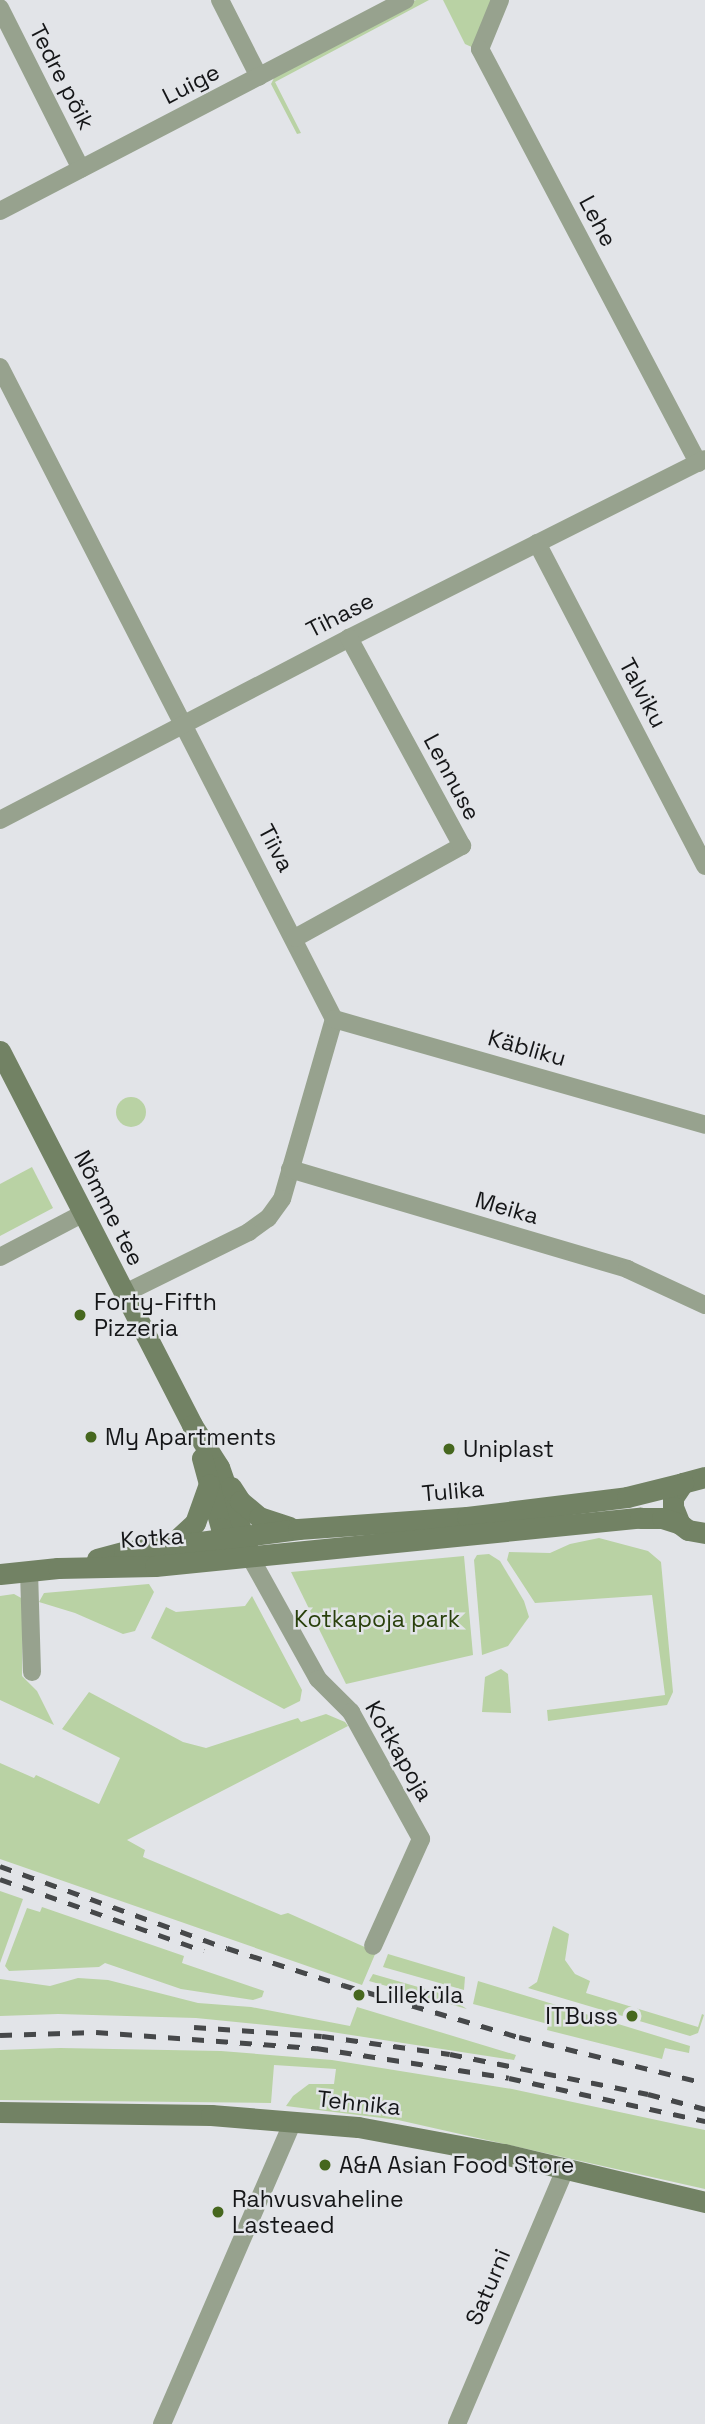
<!DOCTYPE html>
<html>
<head>
<meta charset="utf-8">
<style>
  body { margin:0 }
  #map { position:relative; width:705px; height:2424px; overflow:hidden; background:#e2e4e8; font-family:"Space Grotesk",sans-serif }
  div>[style] { position:absolute }
  .green>* { inset:0; background:#b9d2a4 }
  .round { border-radius:50% }
  .street>* { height:18px; margin:-9px; padding:0 9px; transform-origin:9px; border-radius:9px; background:#97a28e }
  .secondary>* { height:21px; margin:-10.5px; padding:0 10.5px; transform-origin:10.5px; border-radius:10.5px; background:#728264 }
  .rail>* { height:5px; margin-top:-2.5px; transform-origin:0; background:repeating-linear-gradient(90deg,#46484a 0 12px,transparent 0 24px) }
  .dots>* { width:19px; height:19px; translate:-50% -50%; box-sizing:border-box; border:4px solid #e2e4e8; border-radius:50% }
  span { translate:-50% -50%; white-space:nowrap; text-align:center; line-height:1.15; -webkit-text-stroke:5px #e2e4e8; paint-order:stroke }
  .street-label { font-size:23px; color:#151618 }
  .poi-label { font-size:23px; color:#151618 }
  .left { translate:0 -50%; text-align:left }
  .right { translate:-100% -50%; text-align:right }
  .park-label { font-size:23px; color:#29400c }
</style>
</head>
<body>
<div id="map">
  <div class="green">
    <i style="clip-path:polygon(416px 0,429px 0,275px 82px,301px 133px,297px 134px,271px 84px,276px 74px)"></i>
    <i style="clip-path:polygon(443px 0,492px 0,476px 49px,465px 44px)"></i>
    <i class="round" style="left:116px;top:1097px;width:30px;height:30px"></i>
    <i style="clip-path:polygon(32px 1167px,53px 1208px,0 1236px,0 1184px)"></i>
    <i style="clip-path:polygon(599px 1538px,648px 1551px,661px 1562px,673px 1692px,667px 1705px,548px 1721px,547px 1710px,665px 1695px,652px 1595px,535px 1603px,507px 1560px,509px 1552px,550px 1553px,570px 1544px)"></i>
    <i style="clip-path:polygon(489px 1554px,500px 1561px,524px 1601px,529px 1617px,508px 1646px,482px 1655px,474px 1560px,477px 1555px)"></i>
    <i style="clip-path:polygon(464px 1556px,473px 1655px,346px 1684px,291px 1572px)"></i>
    <i style="clip-path:polygon(149px 1584px,154px 1592px,135px 1631px,123px 1634px,75px 1613px,39px 1602px,44px 1593px)"></i>
    <i style="clip-path:polygon(14px 1594px,23px 1599px,22px 1676px,37px 1691px,54px 1725px,0 1700px,0 1596px)"></i>
    <i style="clip-path:polygon(252px 1596px,302px 1690px,300px 1701px,284px 1709px,151px 1638px,166px 1607px,176px 1612px,245px 1606px)"></i>
    <i style="clip-path:polygon(501px 1669px,508px 1674px,511px 1713px,482px 1712px,485px 1677px)"></i>
    <i style="clip-path:polygon(89px 1692px,183px 1742px,206px 1748px,298px 1718px,301px 1722px,326px 1714px,345px 1722px,348px 1726px,127px 1840px,145px 1850px,143px 1857px,281px 1915px,288px 1913px,376px 1952px,362px 1985px,0 1859px,0 1763px,34px 1778px,36px 1775px,99px 1804px,120px 1758px,62px 1729px)"></i>
    <i style="clip-path:polygon(0 1891px,23px 1899px,0 1963px)"></i>
    <i style="clip-path:polygon(42px 1907px,184px 1956px,182px 1963px,264px 1991px,262px 1997px,253px 2000px,181px 1989px,105px 1963px,99px 1967px,9px 1971px,5px 1966px,27px 1908px,40px 1912px)"></i>
    <i style="clip-path:polygon(553px 1926px,569px 1934px,565px 1960px,575px 1974px,590px 1981px,586px 1993px,698px 2027px,702px 2014px,704px 2015px,698px 2033px,690px 2036px,528px 1988px,537px 1982px)"></i>
    <i style="clip-path:polygon(388px 1954px,465px 1977px,464px 1990px,383px 1967px)"></i>
    <i style="clip-path:polygon(373px 1974px,460px 1999px,459px 2004px,467px 2009px,369px 1981px)"></i>
    <i style="clip-path:polygon(78px 1978px,108px 1980px,198px 2003px,251px 2007px,350px 2026px,357px 2007px,516px 2055px,514px 2060px,325px 2031px,196px 2018px,58px 2014px,0 2016px,0 1979px,50px 1986px)"></i>
    <i style="clip-path:polygon(478px 1981px,690px 2046px,689px 2053px,665px 2048px,662px 2059px,547px 2030px,548px 2024px,473px 2004px)"></i>
    <i style="clip-path:polygon(60px 2048px,221px 2051px,332px 2060px,512px 2089px,680px 2125px,705px 2130px,705px 2189px,398px 2120px,286px 2106px,293px 2096px,309px 2084px,334px 2084px,336px 2069px,274px 2065px,271px 2103px,0 2100px,0 2050px)"></i>
  </div>
  <div class="street">
    <i style="left:220px;top:0;width:86px;rotate:63.1deg"></i>
    <i style="left:500px;top:0;width:53px;rotate:112.2deg"></i>
    <i style="left:480px;top:49px;width:468px;rotate:62.2deg"></i>
    <i style="left:0;top:8px;width:180px;rotate:63.3deg"></i>
    <i style="left:0;top:211px;width:457px;rotate:-27.5deg"></i>
    <i style="left:0;top:367px;width:733px;rotate:62.88deg"></i>
    <i style="left:334px;top:1019px;width:187px;rotate:106.1deg"></i>
    <i style="left:282px;top:1199px;width:24px;rotate:126deg"></i>
    <i style="left:268px;top:1218px;width:24px;rotate:144deg"></i>
    <i style="left:249px;top:1232px;width:140px;rotate:153.8deg"></i>
    <i style="left:537px;top:543px;width:364px;rotate:62.5deg"></i>
    <i style="left:0;top:820px;width:394px;rotate:-27.5deg"></i>
    <i style="left:349px;top:638px;width:398px;rotate:-26.7deg"></i>
    <i style="left:295px;top:938px;width:191px;rotate:-28.9deg"></i>
    <i style="left:462px;top:846px;width:237px;rotate:-118.5deg"></i>
    <i style="left:334px;top:1019px;width:386px;rotate:15.9deg"></i>
    <i style="left:290px;top:1169px;width:352px;rotate:16.5deg"></i>
    <i style="left:627px;top:1269px;width:86px;rotate:24.8deg"></i>
    <i style="left:0;top:1257px;width:93px;rotate:-27.7deg"></i>
    <i style="left:249px;top:1555px;width:142px;rotate:60.9deg"></i>
    <i style="left:318px;top:1679px;width:47px;rotate:45deg"></i>
    <i style="left:351px;top:1712px;width:145px;rotate:61.1deg"></i>
    <i style="left:421px;top:1839px;width:117px;rotate:114.2deg"></i>
    <i style="left:29px;top:1571px;width:101px;rotate:88.3deg"></i>
    <i style="left:162px;top:2424px;width:328px;rotate:-66.6deg"></i>
    <i style="left:457px;top:2424px;width:276px;rotate:-67deg"></i>
  </div>
  <div class="secondary">
    <i style="left:0;top:1051px;width:420px;rotate:62.8deg"></i>
    <i style="left:192px;top:1425px;width:50px;rotate:57.3deg"></i>
    <i style="left:219px;top:1467px;width:88px;rotate:70.7deg"></i>
    <i style="left:202px;top:1458px;width:73px;rotate:74.8deg"></i>
    <i style="left:221px;top:1528px;width:12px;rotate:66deg"></i>
    <i style="left:226px;top:1539px;width:12px;rotate:42deg"></i>
    <i style="left:705px;top:1477px;width:23px;rotate:165deg"></i>
    <i style="left:683px;top:1483px;width:18px;rotate:124deg"></i>
    <i style="left:673px;top:1498px;width:9px;rotate:90deg"></i>
    <i style="left:673px;top:1507px;width:18px;rotate:68deg"></i>
    <i style="left:680px;top:1524px;width:10px;rotate:37deg"></i>
    <i style="left:688px;top:1530px;width:17px;rotate:10deg"></i>
    <i style="left:231px;top:1487px;width:17px;rotate:57deg"></i>
    <i style="left:240px;top:1501px;width:25px;rotate:40deg"></i>
    <i style="left:259px;top:1517px;width:32px;rotate:18deg"></i>
    <i style="left:170px;top:1546px;width:34px;rotate:-43deg"></i>
    <i style="left:195px;top:1523px;width:41px;rotate:-70.3deg"></i>
    <i style="left:97px;top:1559px;width:28px;rotate:-15deg"></i>
    <i style="left:124px;top:1552px;width:176px;rotate:-7.5deg"></i>
    <i style="left:298px;top:1529px;width:169px;rotate:-4.1deg"></i>
    <i style="left:467px;top:1517px;width:161px;rotate:-7.1deg"></i>
    <i style="left:627px;top:1497px;width:58px;rotate:-14deg"></i>
    <i style="left:0;top:1574px;width:58px;rotate:-5.9deg"></i>
    <i style="left:58px;top:1568px;width:97px;rotate:-1.2deg"></i>
    <i style="left:155px;top:1566px;width:487px;rotate:-5.7deg"></i>
    <i style="left:640px;top:1518px;width:22px"></i>
    <i style="left:662px;top:1518px;width:19px;rotate:18deg"></i>
    <i style="left:0;top:2112px;width:211px;rotate:0.8deg"></i>
    <i style="left:211px;top:2115px;width:147px;rotate:4.7deg"></i>
    <i style="left:358px;top:2127px;width:148px;rotate:10.5deg"></i>
    <i style="left:504px;top:2154px;width:207px;rotate:13.4deg"></i>
  </div>
  <div class="rail">
    <i style="left:0;top:1866px;width:241px;rotate:19.9deg"></i>
    <i style="left:227px;top:1948px;width:122px;rotate:17.7deg"></i>
    <i style="left:343px;top:1985px;width:184px;rotate:16.5deg"></i>
    <i style="left:519px;top:2037px;width:192px;rotate:13.9deg"></i>
    <i style="left:0;top:1879px;width:216px;rotate:19.4deg"></i>
    <i style="left:194px;top:2027px;width:128px;rotate:4deg"></i>
    <i style="left:322px;top:2036px;width:129px;rotate:8deg"></i>
    <i style="left:450px;top:2054px;width:202px;rotate:11.4deg"></i>
    <i style="left:648px;top:2094px;width:59px;rotate:14.7deg"></i>
    <i style="left:0;top:2035px;width:96px;rotate:-1.8deg"></i>
    <i style="left:96px;top:2032px;width:221px;rotate:4.2deg"></i>
    <i style="left:316px;top:2048px;width:195px;rotate:8.8deg"></i>
    <i style="left:509px;top:2078px;width:201px;rotate:12.4deg"></i>
  </div>
  <div class="dots">
    <i style="left:80px;top:1315px;background:#46671e"></i>
    <i style="left:91px;top:1437px;background:#46671e"></i>
    <i style="left:449px;top:1449px;background:#46671e"></i>
    <i style="left:359px;top:1995px;background:#46671e"></i>
    <i style="left:632px;top:2016px;background:#46671e"></i>
    <i style="left:325px;top:2165px;background:#46671e"></i>
    <i style="left:218px;top:2212px;background:#46671e"></i>
  </div>
  <div class="street-label">
    <span style="left:62px;top:77px;rotate:63deg">Tedre põik</span>
    <span style="left:191px;top:84px;rotate:-27deg">Luige</span>
    <span style="left:598px;top:221px;rotate:62deg">Lehe</span>
    <span style="left:340px;top:615px;rotate:-27deg">Tihase</span>
    <span style="left:643px;top:693px;rotate:62deg">Talviku</span>
    <span style="left:452px;top:777px;rotate:62deg">Lennuse</span>
    <span style="left:276px;top:848px;rotate:62deg">Tiiva</span>
    <span style="left:527px;top:1048px;rotate:16deg">Käbliku</span>
    <span style="left:109px;top:1208px;rotate:63deg">Nõmme tee</span>
    <span style="left:507px;top:1208px;rotate:16deg">Meika</span>
    <span style="left:453px;top:1491px;rotate:-5deg">Tulika</span>
    <span style="left:152px;top:1538px;rotate:-4deg">Kotka</span>
    <span style="left:399px;top:1751px;rotate:60deg">Kotkapoja</span>
    <span style="left:359px;top:2103px;rotate:6deg">Tehnika</span>
    <span style="left:488px;top:2287px;rotate:-67deg">Saturni</span>
  </div>
  <div class="poi-label">
    <span class="left" style="left:94px;top:1315px">Forty-Fifth<br>Pizzeria</span>
    <span class="left" style="left:105px;top:1437px">My Apartments</span>
    <span class="left" style="left:463px;top:1449px">Uniplast</span>
    <span class="left" style="left:375px;top:1995px">Lilleküla</span>
    <span class="right" style="left:618px;top:2016px">ITBuss</span>
    <span class="left" style="left:339px;top:2165px">A&amp;A Asian Food Store</span>
    <span class="left" style="left:232px;top:2212px">Rahvusvaheline<br>Lasteaed</span>
  </div>
  <div class="park-label">
    <span style="left:377px;top:1619px">Kotkapoja park</span>
  </div>
</div>
</body>
</html>
